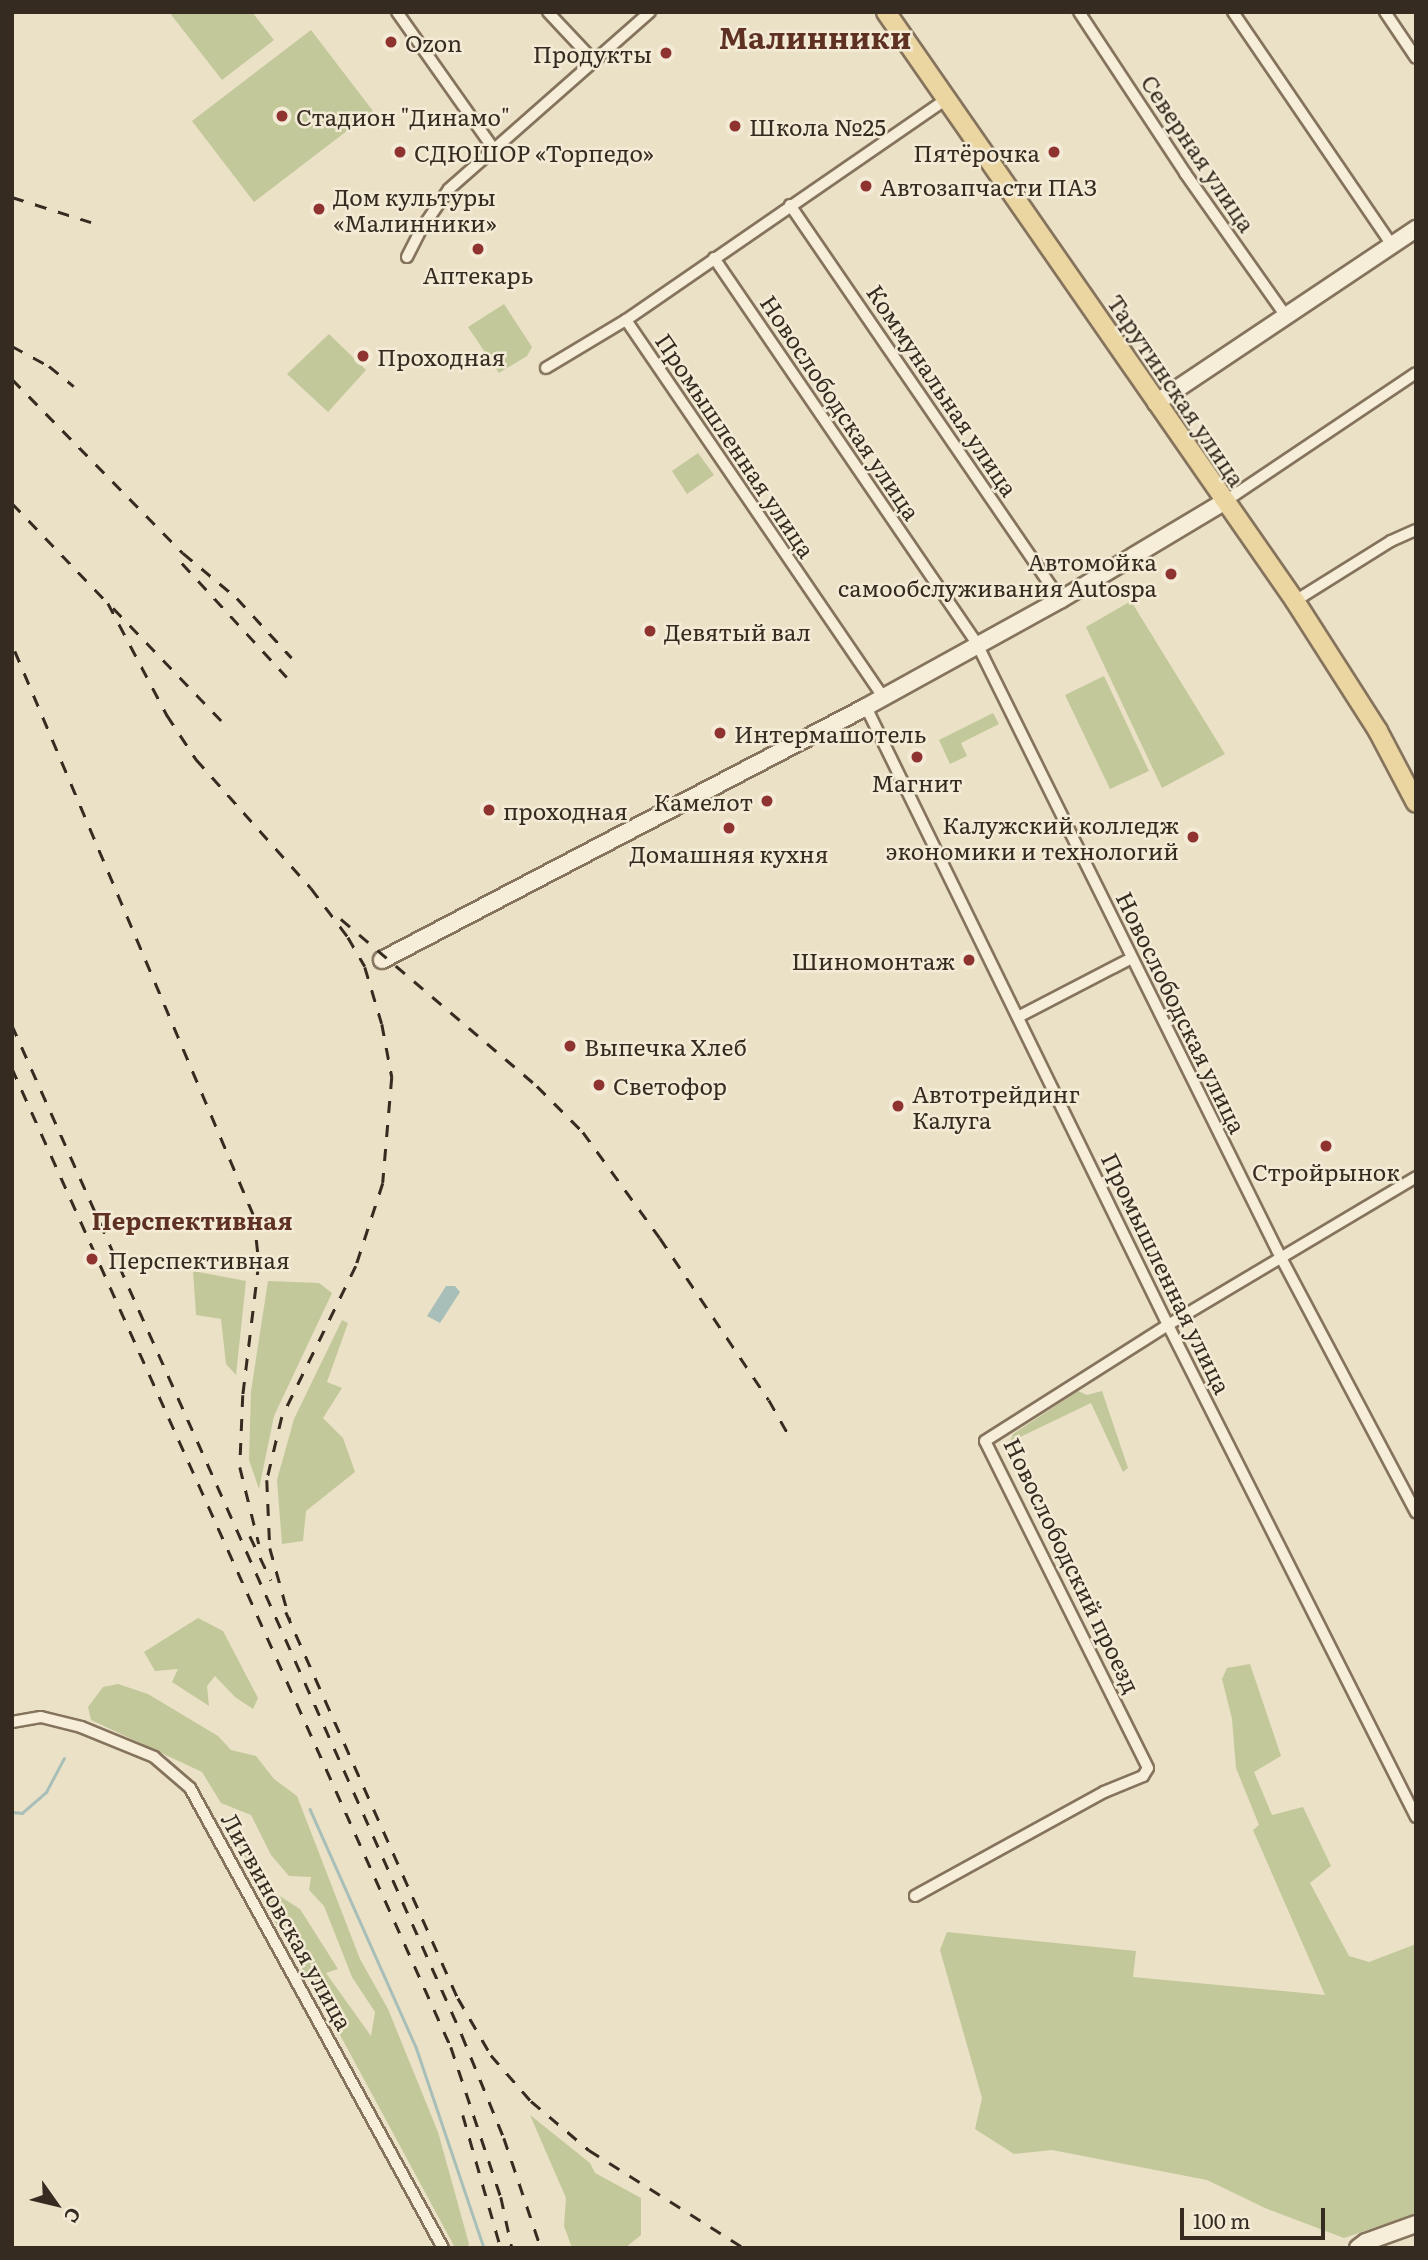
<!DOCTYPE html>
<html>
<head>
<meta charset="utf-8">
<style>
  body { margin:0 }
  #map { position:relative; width:1428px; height:2260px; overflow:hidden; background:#ebe1c6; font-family:Literata,serif }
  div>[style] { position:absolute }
  .green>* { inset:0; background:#c2c89a }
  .water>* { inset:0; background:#a7bfb8 }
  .stream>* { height:2.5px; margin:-1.25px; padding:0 1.25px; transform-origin:1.25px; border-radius:1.25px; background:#a7bfb8 }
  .roads { filter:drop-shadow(2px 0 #85735d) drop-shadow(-2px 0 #85735d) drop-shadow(0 2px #85735d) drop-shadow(0 -2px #85735d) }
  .street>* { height:10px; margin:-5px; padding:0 5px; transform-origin:5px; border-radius:5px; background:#f6eed8 }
  .secondary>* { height:16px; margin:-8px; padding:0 8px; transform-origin:8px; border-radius:8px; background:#f6eed8 }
  .primary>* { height:18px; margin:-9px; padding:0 9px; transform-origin:9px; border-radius:9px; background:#ebd6a1 }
  .rail>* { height:2.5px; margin-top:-1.25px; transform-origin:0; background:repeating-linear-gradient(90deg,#362b20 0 12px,transparent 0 24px) }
  .dots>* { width:19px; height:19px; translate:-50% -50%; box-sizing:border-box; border:4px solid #f3ebd5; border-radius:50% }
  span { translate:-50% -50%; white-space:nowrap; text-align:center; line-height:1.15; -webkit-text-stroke:5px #f3ebd5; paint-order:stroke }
  .poi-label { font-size:23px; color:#362b20 }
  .left { translate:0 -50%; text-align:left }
  .right { translate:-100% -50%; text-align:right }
  .street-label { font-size:23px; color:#362b20 }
  .neighbourhood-label { font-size:24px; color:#5f3122; font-weight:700 }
  .district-label { font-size:30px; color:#5f3122; font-weight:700 }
  .frame { position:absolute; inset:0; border:14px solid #362b20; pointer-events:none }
  .north { position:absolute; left:21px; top:2169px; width:70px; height:70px; -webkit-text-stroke:5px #f3ebd5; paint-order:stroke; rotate:124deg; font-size:19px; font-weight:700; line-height:28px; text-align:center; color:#362b20 }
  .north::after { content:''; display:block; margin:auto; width:24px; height:32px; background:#362b20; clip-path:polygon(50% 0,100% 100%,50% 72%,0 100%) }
  .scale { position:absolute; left:1180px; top:2208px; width:145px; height:32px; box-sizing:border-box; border:4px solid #362b20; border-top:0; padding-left:9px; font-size:21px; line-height:24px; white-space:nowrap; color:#362b20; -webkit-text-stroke:5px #f3ebd5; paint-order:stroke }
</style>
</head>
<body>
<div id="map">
  <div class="green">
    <i style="clip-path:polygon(169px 12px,252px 12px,274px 40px,222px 80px)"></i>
    <i style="clip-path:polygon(311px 30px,373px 111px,254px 202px,192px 121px)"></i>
    <i style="clip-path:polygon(504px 304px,532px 347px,527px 356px,499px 373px,468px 327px)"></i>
    <i style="clip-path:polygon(329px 334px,366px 370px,328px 412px,287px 374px)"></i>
    <i style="clip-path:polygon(698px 453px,714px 475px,687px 494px,672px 471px)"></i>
    <i style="clip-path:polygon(1131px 601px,1225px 754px,1162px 788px,1086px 627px)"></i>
    <i style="clip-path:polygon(1104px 676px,1149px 771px,1110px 789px,1065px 695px)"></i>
    <i style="clip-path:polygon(993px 713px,999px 724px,961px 743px,967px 756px,950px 764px,939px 740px)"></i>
    <i style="clip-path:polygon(193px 1271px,246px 1281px,236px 1375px,226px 1364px,221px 1319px,196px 1315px)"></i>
    <i style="clip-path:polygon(268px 1281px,319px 1283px,332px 1293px,274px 1416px,259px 1489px,249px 1460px,251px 1391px)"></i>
    <i style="clip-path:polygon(342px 1320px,348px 1323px,327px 1382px,342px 1388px,323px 1418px,343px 1438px,355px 1472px,306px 1511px,303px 1541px,282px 1544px,277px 1480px,294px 1419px)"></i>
    <i style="clip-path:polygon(1078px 1391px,1087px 1395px,1102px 1391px,1128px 1468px,1123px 1472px,1091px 1403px,1010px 1442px,1013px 1434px)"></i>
    <i style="clip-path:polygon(198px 1618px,223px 1631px,258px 1698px,253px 1709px,235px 1697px,215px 1676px,207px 1686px,209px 1706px,172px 1682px,178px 1669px,155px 1671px,144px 1652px)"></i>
    <i style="clip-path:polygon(1250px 1664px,1281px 1756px,1254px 1772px,1272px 1815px,1303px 1807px,1331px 1866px,1310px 1883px,1349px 1956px,1369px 1962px,1416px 1944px,1416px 2214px,1344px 2238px,1265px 2208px,1207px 2180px,1052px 2150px,1014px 2154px,975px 2129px,982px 2098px,940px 1950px,947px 1932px,1136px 1951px,1133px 1977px,1325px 1995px,1253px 1830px,1259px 1825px,1236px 1768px,1232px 1719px,1222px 1679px,1227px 1668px)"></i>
    <i style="clip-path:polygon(118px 1684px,148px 1694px,218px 1736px,231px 1750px,256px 1756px,274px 1779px,297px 1796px,360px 1959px,388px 2009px,438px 2132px,469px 2244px,467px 2248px,455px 2248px,453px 2244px,326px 2009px,267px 1908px,230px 1830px,244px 1840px,275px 1893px,300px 1909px,338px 1969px,326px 1973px,371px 2036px,375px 2012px,352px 1977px,324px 1906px,309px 1890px,311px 1877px,289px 1876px,271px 1855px,251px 1815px,221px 1803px,202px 1772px,91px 1720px,88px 1707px,103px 1687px)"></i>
    <i style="clip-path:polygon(530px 2115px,590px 2163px,595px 2173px,641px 2198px,641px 2235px,625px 2248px,572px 2248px,564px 2226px,566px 2198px)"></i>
  </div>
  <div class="water">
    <i style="clip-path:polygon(446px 1286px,455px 1286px,460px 1292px,440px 1323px,427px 1316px)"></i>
  </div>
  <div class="stream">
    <i style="left:310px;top:1809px;width:261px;rotate:66deg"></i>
    <i style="left:416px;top:2047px;width:212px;rotate:71.3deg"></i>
    <i style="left:12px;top:1812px;width:10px;rotate:6deg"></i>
    <i style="left:22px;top:1813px;width:32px;rotate:-41deg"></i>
    <i style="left:46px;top:1792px;width:38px;rotate:-62deg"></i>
  </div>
  <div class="roads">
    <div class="street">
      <i style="left:397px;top:12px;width:166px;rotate:54.8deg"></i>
      <i style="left:548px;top:12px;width:67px;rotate:46.8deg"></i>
      <i style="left:1079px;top:12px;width:193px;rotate:56.6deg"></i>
      <i style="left:1185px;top:173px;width:175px;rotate:54.8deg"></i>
      <i style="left:1233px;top:12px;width:282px;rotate:55.7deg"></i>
      <i style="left:1385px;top:12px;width:55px;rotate:56deg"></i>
      <i style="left:790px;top:205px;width:478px;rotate:55.6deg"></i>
      <i style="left:407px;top:257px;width:33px;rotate:-63deg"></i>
      <i style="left:422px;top:228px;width:47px;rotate:-55.3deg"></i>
      <i style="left:449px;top:189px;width:268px;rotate:-41.4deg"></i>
      <i style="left:714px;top:258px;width:467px;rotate:55.7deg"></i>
      <i style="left:977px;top:644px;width:676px;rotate:63.66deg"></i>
      <i style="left:1277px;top:1250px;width:297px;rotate:62.1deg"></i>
      <i style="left:626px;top:320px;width:456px;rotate:55.7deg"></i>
      <i style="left:546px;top:368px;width:93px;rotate:-31deg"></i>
      <i style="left:626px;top:320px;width:389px;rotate:-34.6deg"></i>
      <i style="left:1224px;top:502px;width:231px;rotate:-33.9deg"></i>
      <i style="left:1295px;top:601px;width:113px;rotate:-32deg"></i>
      <i style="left:1391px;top:541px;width:27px;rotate:-24deg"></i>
      <i style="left:866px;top:707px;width:688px;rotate:63.96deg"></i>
      <i style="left:1168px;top:1325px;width:551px;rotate:63.25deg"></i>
      <i style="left:1018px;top:1017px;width:128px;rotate:-27.4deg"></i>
      <i style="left:12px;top:1722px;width:29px;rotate:-10deg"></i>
      <i style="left:41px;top:1717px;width:41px;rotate:14deg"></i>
      <i style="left:81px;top:1727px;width:79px;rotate:22.3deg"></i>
      <i style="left:154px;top:1757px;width:48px;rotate:40.7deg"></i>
      <i style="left:190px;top:1788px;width:525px;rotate:61.19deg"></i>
      <i style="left:915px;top:1896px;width:216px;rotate:-28.8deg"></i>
      <i style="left:1104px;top:1792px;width:42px;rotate:-22.3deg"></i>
      <i style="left:1143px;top:1776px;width:9px;rotate:-58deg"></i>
      <i style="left:1148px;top:1768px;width:365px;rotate:-116.5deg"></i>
      <i style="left:985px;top:1441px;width:217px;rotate:-32.4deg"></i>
      <i style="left:1168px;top:1325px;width:289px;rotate:-30.8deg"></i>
    </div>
    <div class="secondary">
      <i style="left:1156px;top:403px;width:313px;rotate:-33.8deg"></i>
      <i style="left:382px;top:960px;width:546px;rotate:-27.6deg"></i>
      <i style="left:866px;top:707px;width:222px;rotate:-28.9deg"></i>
      <i style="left:1060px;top:600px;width:191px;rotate:-30.9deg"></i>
      <i style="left:1358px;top:2248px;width:10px;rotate:-37deg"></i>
      <i style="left:1366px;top:2242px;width:53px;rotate:-19.8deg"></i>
    </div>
    <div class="primary">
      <i style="left:886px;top:12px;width:717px;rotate:55.22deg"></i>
      <i style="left:1295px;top:601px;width:154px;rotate:57.4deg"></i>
      <i style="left:1378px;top:731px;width:81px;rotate:62.2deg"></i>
    </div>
  </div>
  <div class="rail">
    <i style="left:12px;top:197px;width:83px;rotate:17.6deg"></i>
    <i style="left:12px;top:346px;width:42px;rotate:28.4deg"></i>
    <i style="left:49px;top:366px;width:32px;rotate:39deg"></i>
    <i style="left:12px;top:379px;width:244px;rotate:45.5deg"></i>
    <i style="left:183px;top:553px;width:70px;rotate:39.8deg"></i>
    <i style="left:237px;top:598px;width:81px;rotate:47.5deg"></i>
    <i style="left:12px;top:503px;width:139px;rotate:46.2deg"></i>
    <i style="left:182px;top:563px;width:155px;rotate:47.4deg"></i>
    <i style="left:15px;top:651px;width:613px;rotate:67.07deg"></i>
    <i style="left:254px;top:1216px;width:47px;rotate:83.9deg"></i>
    <i style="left:259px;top:1263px;width:133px;rotate:96.9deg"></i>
    <i style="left:243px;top:1395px;width:72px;rotate:92.4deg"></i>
    <i style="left:240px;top:1467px;width:79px;rotate:76.1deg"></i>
    <i style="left:221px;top:721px;width:163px;rotate:-133.8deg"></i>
    <i style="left:108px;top:603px;width:127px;rotate:62.2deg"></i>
    <i style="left:167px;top:715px;width:53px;rotate:56.6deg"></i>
    <i style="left:196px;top:759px;width:173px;rotate:48.3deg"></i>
    <i style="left:311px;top:888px;width:61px;rotate:52.9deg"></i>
    <i style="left:348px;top:937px;width:34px;rotate:60deg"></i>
    <i style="left:365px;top:967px;width:59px;rotate:73.4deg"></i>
    <i style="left:382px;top:1024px;width:54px;rotate:79.3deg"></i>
    <i style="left:392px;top:1077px;width:106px;rotate:94.9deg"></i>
    <i style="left:383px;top:1183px;width:87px;rotate:108deg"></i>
    <i style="left:356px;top:1266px;width:168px;rotate:116.1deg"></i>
    <i style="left:282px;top:1417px;width:65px;rotate:103.4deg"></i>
    <i style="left:267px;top:1480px;width:68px;rotate:87.5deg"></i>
    <i style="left:270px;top:1548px;width:75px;rotate:74.5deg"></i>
    <i style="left:341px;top:919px;width:257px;rotate:40.4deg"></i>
    <i style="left:537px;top:1086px;width:65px;rotate:45deg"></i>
    <i style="left:583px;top:1132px;width:131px;rotate:54deg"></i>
    <i style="left:660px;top:1238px;width:195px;rotate:56.1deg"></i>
    <i style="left:769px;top:1400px;width:45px;rotate:60.6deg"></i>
    <i style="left:12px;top:1025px;width:1106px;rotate:65.98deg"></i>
    <i style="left:462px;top:2035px;width:111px;rotate:67.8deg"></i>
    <i style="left:504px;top:2138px;width:116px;rotate:71.4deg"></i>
    <i style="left:12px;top:1068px;width:1073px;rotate:65.85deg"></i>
    <i style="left:451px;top:2047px;width:158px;rotate:71.6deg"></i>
    <i style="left:501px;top:2197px;width:52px;rotate:77.8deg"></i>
    <i style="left:250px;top:1536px;width:49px;rotate:64.5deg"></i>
    <i style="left:286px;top:1612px;width:423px;rotate:66deg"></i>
    <i style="left:458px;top:1998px;width:66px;rotate:59.9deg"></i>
    <i style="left:491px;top:2055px;width:61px;rotate:49deg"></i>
    <i style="left:531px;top:2101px;width:76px;rotate:40.2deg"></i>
    <i style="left:589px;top:2150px;width:183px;rotate:32.3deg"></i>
    <i style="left:463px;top:2115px;width:138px;rotate:74.1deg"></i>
  </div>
  <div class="dots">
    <i style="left:391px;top:42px;background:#8f3331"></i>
    <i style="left:666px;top:53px;background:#8f3331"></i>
    <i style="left:282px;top:116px;background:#8f3331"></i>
    <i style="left:735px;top:126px;background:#8f3331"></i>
    <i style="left:400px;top:152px;background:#8f3331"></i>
    <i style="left:1054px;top:152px;background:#8f3331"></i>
    <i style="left:866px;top:186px;background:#8f3331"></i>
    <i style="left:319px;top:209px;background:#8f3331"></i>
    <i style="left:478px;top:249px;background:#8f3331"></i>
    <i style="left:363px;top:356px;background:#8f3331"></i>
    <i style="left:1171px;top:574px;background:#8f3331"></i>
    <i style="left:650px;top:631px;background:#8f3331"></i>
    <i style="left:720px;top:733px;background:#8f3331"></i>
    <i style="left:917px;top:757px;background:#8f3331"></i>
    <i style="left:767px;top:801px;background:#8f3331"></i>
    <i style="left:489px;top:810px;background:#8f3331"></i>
    <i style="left:729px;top:828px;background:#8f3331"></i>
    <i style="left:1193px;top:837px;background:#8f3331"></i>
    <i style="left:969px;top:960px;background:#8f3331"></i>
    <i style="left:570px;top:1046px;background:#8f3331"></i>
    <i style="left:599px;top:1085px;background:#8f3331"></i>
    <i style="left:898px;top:1106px;background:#8f3331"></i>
    <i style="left:1326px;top:1146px;background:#8f3331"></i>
    <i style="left:92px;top:1259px;background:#8f3331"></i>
  </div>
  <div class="poi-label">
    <span class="left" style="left:405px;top:42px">Ozon</span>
    <span class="right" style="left:652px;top:53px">Продукты</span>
    <span class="left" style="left:296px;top:116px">Стадион "Динамо"</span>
    <span class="left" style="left:749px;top:126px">Школа №25</span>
    <span class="left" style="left:414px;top:152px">СДЮШОР «Торпедо»</span>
    <span class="right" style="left:1040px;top:152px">Пятёрочка</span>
    <span class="left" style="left:880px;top:186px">Автозапчасти ПАЗ</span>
    <span class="left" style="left:333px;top:209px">Дом культуры<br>«Малинники»</span>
    <span style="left:478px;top:274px">Аптекарь</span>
    <span class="left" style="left:377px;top:356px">Проходная</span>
    <span class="right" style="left:1157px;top:574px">Автомойка<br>самообслуживания Autospa</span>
    <span class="left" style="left:664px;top:631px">Девятый вал</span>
    <span class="left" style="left:734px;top:733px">Интермашотель</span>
    <span style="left:917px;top:782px">Магнит</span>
    <span class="right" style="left:753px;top:801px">Камелот</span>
    <span class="left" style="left:503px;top:810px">проходная</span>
    <span class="right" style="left:1179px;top:837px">Калужский колледж<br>экономики и технологий</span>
    <span style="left:729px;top:853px">Домашняя кухня</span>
    <span class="right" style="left:955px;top:960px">Шиномонтаж</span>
    <span class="left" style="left:584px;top:1046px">Выпечка Хлеб</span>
    <span class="left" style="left:613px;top:1085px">Светофор</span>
    <span class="left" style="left:912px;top:1106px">Автотрейдинг<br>Калуга</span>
    <span style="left:1326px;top:1171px">Стройрынок</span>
    <span class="left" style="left:108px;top:1259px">Перспективная</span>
  </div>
  <div class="street-label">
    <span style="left:1199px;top:153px;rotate:56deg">Северная улица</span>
    <span style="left:943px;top:390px;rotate:56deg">Коммунальная улица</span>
    <span style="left:1177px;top:390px;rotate:56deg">Тарутинская улица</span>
    <span style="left:841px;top:407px;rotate:56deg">Новослободская улица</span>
    <span style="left:736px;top:445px;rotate:56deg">Промышленная улица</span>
    <span style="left:1182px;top:1012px;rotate:64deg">Новослободская улица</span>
    <span style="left:1167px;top:1273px;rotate:64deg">Промышленная улица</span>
    <span style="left:1073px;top:1565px;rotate:64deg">Новослободский проезд</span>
    <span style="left:288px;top:1921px;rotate:61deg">Литвиновская улица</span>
  </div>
  <div class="neighbourhood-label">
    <span style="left:192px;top:1220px">Перспективная</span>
  </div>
  <div class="district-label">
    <span style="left:815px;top:36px">Малинники</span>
  </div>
  <div class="frame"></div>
  <div class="north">С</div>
  <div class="scale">100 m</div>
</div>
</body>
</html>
